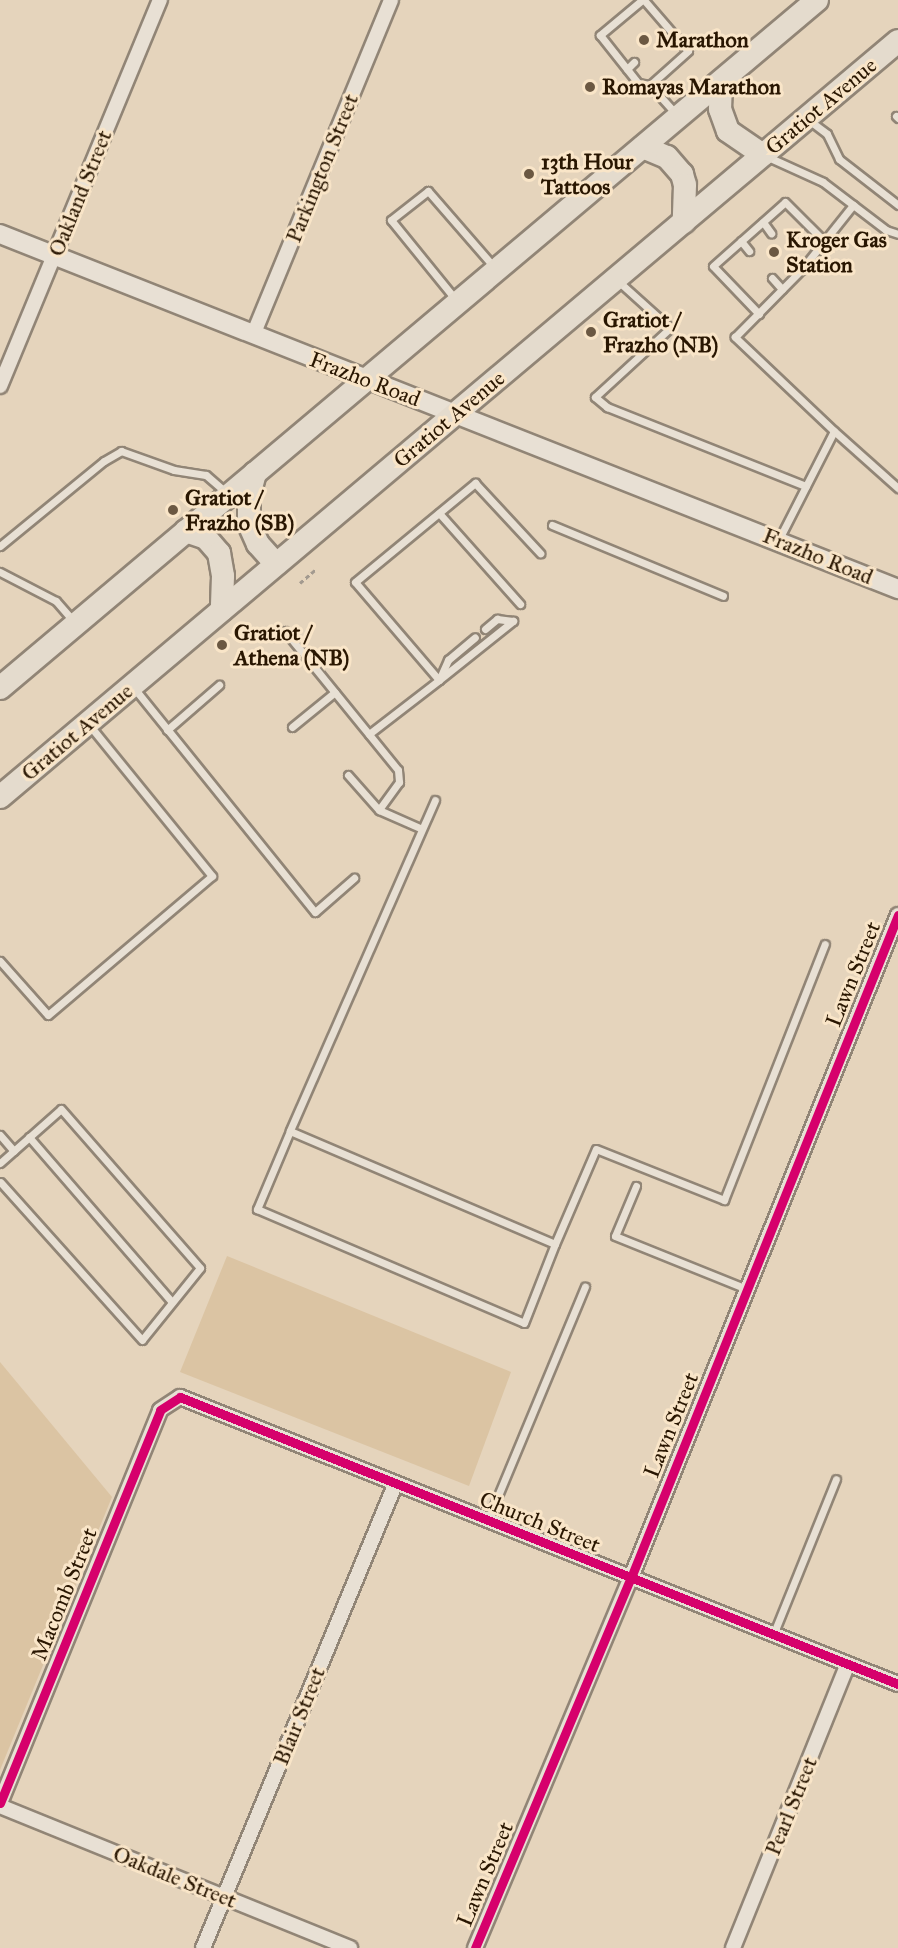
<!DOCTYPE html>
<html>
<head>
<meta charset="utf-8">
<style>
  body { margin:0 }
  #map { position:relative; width:898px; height:1948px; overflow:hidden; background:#e5d4bc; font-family:"IM FELL Great Primer",serif }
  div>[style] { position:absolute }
  .green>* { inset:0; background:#dbc4a3 }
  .path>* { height:3px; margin-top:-1.5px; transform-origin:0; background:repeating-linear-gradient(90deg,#a39a8f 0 4.5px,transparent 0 7.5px) }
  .roads { filter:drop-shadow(2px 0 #918576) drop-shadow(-2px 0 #918576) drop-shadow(0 2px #918576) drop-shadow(0 -2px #918576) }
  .service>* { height:7px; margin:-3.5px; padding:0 3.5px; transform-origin:3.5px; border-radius:3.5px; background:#e8e0d4 }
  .minor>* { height:14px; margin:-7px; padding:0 7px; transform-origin:7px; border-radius:7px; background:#e8e0d4 }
  .tertiary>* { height:18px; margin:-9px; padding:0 9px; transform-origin:9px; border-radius:9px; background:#e8e0d4 }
  .primary>* { height:22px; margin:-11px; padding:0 11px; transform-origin:11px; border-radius:11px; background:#e4dbcd }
  .cycleway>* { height:9px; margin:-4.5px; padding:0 4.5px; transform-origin:4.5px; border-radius:4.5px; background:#d6006c }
  .dots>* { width:16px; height:16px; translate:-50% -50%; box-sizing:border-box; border:3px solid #f9e5c8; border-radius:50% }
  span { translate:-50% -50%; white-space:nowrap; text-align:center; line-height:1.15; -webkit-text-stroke:6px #f9e5c8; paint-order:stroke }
  .poi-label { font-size:22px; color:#291601; font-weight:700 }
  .left { translate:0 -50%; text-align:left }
  .street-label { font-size:22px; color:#291601 }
</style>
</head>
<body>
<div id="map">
  <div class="green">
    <i style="clip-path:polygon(227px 1256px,511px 1372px,469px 1486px,180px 1372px)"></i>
    <i style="clip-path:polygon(0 1362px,112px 1497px,0 1770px)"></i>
  </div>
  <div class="path">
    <i style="left:300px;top:583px;width:20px;rotate:-41deg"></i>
  </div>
  <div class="roads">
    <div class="service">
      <i style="left:642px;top:0;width:55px;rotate:140.2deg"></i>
      <i style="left:600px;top:35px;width:61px;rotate:51.6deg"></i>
      <i style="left:638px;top:83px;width:12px;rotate:9deg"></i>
      <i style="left:650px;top:85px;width:40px;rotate:48deg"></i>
      <i style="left:644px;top:0;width:67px;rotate:49.2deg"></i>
      <i style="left:688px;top:51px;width:51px;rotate:138.2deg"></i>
      <i style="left:627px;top:69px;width:10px;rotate:-45deg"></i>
      <i style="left:896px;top:116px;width:3px;rotate:45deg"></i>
      <i style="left:810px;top:121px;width:21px;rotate:37deg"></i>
      <i style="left:827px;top:134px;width:28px;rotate:64deg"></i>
      <i style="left:839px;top:159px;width:75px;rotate:37.9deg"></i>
      <i style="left:768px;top:157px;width:60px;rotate:24.4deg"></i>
      <i style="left:823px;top:182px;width:79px;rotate:37.3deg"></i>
      <i style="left:886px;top:230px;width:13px;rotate:18deg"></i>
      <i style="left:763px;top:222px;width:14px;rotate:54deg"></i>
      <i style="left:741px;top:241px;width:13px;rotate:51deg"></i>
      <i style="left:794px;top:260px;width:12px;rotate:48deg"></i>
      <i style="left:772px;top:278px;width:15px;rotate:48deg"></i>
      <i style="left:618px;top:281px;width:70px;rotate:42.1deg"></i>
      <i style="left:670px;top:328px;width:102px;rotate:137.4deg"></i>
      <i style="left:595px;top:397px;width:16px;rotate:40deg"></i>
      <i style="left:607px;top:407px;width:214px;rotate:21.7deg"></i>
      <i style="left:456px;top:300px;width:103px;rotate:-129.1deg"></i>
      <i style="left:391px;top:220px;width:47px;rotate:-38.1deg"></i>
      <i style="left:428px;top:191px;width:102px;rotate:49deg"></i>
      <i style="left:759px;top:314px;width:66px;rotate:-133.8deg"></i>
      <i style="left:713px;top:266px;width:96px;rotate:-41.6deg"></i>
      <i style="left:785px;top:202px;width:57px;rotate:45deg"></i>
      <i style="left:834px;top:431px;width:137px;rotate:-136.5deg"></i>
      <i style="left:735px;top:337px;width:95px;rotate:-45.4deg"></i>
      <i style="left:802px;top:269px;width:82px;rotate:-51.4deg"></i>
      <i style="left:439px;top:513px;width:122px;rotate:48.3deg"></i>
      <i style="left:552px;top:525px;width:185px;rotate:22.5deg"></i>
      <i style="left:778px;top:541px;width:123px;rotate:-63deg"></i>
      <i style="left:834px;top:431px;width:86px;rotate:41.7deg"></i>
      <i style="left:0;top:546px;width:134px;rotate:-39.3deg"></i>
      <i style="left:104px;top:461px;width:20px;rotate:-30deg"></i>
      <i style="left:121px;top:451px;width:56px;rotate:19.7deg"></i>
      <i style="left:174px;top:470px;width:32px;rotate:9deg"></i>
      <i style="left:206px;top:475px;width:28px;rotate:41deg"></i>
      <i style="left:0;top:572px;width:63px;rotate:27.4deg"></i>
      <i style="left:56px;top:601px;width:28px;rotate:49deg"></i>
      <i style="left:485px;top:629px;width:16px;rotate:-40deg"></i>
      <i style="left:497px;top:619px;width:16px;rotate:7deg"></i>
      <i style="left:285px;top:631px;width:179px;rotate:50.9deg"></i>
      <i style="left:398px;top:770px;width:12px;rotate:85deg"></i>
      <i style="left:399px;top:782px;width:34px;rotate:126deg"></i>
      <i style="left:379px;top:810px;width:45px;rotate:23.7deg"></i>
      <i style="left:440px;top:678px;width:20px;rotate:-66deg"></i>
      <i style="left:448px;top:660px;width:35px;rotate:-40deg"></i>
      <i style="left:439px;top:680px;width:95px;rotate:-38.6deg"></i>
      <i style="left:134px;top:688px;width:288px;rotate:51.1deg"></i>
      <i style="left:315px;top:912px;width:52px;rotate:-41.1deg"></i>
      <i style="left:292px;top:727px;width:55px;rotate:-39.1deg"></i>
      <i style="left:167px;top:730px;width:69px;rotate:-40.9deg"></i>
      <i style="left:369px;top:734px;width:88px;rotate:-37.6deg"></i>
      <i style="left:439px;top:680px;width:129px;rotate:-130.6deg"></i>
      <i style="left:355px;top:582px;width:156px;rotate:-39.5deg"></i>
      <i style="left:475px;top:483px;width:96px;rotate:47.1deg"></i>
      <i style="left:348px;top:775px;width:47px;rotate:48.5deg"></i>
      <i style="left:435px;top:800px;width:361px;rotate:113.7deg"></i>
      <i style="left:290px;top:1131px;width:288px;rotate:23.1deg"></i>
      <i style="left:555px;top:1244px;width:103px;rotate:-66.7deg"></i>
      <i style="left:596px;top:1149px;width:138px;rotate:21.7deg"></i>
      <i style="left:724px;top:1200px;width:275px;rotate:-68.5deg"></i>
      <i style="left:0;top:961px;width:72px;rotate:48.4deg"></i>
      <i style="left:48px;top:1015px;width:215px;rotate:-40.3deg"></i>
      <i style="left:212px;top:876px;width:193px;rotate:-129.1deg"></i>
      <i style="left:290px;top:1131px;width:85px;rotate:112.9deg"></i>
      <i style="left:257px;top:1209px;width:290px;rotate:23.1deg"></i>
      <i style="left:524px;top:1323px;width:85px;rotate:-68.6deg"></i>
      <i style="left:0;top:1135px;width:21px;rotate:49deg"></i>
      <i style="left:29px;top:1137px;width:218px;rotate:49.1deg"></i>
      <i style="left:0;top:1163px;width:81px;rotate:-41.5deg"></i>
      <i style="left:61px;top:1109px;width:211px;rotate:48.8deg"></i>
      <i style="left:200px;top:1268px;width:92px;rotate:128.9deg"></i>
      <i style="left:142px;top:1340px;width:212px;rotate:-131.9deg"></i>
      <i style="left:636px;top:1186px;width:54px;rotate:112.8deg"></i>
      <i style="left:615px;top:1236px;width:142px;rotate:21.9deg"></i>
      <i style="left:487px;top:1522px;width:255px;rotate:-67.4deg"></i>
      <i style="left:773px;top:1635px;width:168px;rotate:-68deg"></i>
    </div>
    <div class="minor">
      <i style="left:253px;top:335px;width:362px;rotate:-67.6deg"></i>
      <i style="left:0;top:386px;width:418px;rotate:-67.5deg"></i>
      <i style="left:0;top:1803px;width:424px;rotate:-67.8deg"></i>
      <i style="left:160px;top:1410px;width:24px;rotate:-33deg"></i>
      <i style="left:180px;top:1397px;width:773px;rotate:21.79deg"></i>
      <i style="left:0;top:1806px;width:378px;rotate:22.1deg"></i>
      <i style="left:203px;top:1948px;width:501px;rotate:-67.48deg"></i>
      <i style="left:475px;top:1948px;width:399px;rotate:-67.2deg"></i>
      <i style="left:630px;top:1580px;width:717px;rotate:-68.05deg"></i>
      <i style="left:733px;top:1948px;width:306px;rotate:-68deg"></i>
    </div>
    <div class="tertiary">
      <i style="left:0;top:234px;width:966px;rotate:21.57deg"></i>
    </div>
    <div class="primary">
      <i style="left:721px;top:82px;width:27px;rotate:92deg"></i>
      <i style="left:720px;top:109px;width:23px;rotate:70deg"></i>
      <i style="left:728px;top:131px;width:42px;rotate:34.4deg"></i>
      <i style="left:643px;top:147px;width:26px;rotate:23deg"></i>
      <i style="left:667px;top:157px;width:23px;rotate:49deg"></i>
      <i style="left:682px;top:174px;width:11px;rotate:75deg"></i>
      <i style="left:685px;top:185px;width:37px;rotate:92deg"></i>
      <i style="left:255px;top:473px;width:23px;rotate:105deg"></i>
      <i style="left:249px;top:495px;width:29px;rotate:90deg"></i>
      <i style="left:249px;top:524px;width:22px;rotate:66deg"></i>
      <i style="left:258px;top:544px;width:27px;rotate:48deg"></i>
      <i style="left:186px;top:531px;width:21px;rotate:19deg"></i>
      <i style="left:206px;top:538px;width:20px;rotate:49deg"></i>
      <i style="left:219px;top:553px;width:23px;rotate:80deg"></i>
      <i style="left:223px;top:576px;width:34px;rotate:92deg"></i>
      <i style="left:0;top:688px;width:1068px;rotate:-40.1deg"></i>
      <i style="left:0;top:797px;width:1174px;rotate:-40.09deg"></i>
    </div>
  </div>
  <div class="cycleway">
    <i style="left:0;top:1803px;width:424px;rotate:-67.8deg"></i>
    <i style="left:160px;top:1410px;width:24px;rotate:-33deg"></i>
    <i style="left:180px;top:1397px;width:773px;rotate:21.79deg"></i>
    <i style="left:475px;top:1948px;width:399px;rotate:-67.2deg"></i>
    <i style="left:630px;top:1580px;width:717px;rotate:-68.05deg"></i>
  </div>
  <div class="dots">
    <i style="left:644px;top:40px;background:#6b5842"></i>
    <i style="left:590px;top:87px;background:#6b5842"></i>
    <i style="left:529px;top:174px;background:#6b5842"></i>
    <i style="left:774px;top:252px;background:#6b5842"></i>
    <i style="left:591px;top:332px;background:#6b5842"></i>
    <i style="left:173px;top:510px;background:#6b5842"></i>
    <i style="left:222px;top:645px;background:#6b5842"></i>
  </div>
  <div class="poi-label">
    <span class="left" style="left:656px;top:40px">Marathon</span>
    <span class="left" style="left:602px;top:87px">Romayas Marathon</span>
    <span class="left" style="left:541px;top:174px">13th Hour<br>Tattoos</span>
    <span class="left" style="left:786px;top:252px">Kroger Gas<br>Station</span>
    <span class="left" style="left:603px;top:332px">Gratiot /<br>Frazho (NB)</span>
    <span class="left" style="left:185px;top:510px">Gratiot /<br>Frazho (SB)</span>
    <span class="left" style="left:234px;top:645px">Gratiot /<br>Athena (NB)</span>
  </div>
  <div class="street-label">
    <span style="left:821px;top:106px;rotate:-40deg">Gratiot Avenue</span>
    <span style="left:322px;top:168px;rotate:-68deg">Parkington Street</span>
    <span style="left:80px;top:193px;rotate:-68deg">Oakland Street</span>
    <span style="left:365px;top:379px;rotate:21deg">Frazho Road</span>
    <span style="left:449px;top:419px;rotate:-40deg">Gratiot Avenue</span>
    <span style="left:818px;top:556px;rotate:22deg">Frazho Road</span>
    <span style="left:77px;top:732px;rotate:-40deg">Gratiot Avenue</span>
    <span style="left:853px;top:974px;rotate:-68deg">Lawn Street</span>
    <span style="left:671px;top:1425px;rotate:-68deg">Lawn Street</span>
    <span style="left:540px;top:1522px;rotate:22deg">Church Street</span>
    <span style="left:64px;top:1594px;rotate:-68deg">Macomb Street</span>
    <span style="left:299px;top:1716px;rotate:-68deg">Blair Street</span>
    <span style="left:791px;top:1806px;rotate:-68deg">Pearl Street</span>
    <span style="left:485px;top:1874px;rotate:-67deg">Lawn Street</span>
    <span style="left:175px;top:1877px;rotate:22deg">Oakdale Street</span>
  </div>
</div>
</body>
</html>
